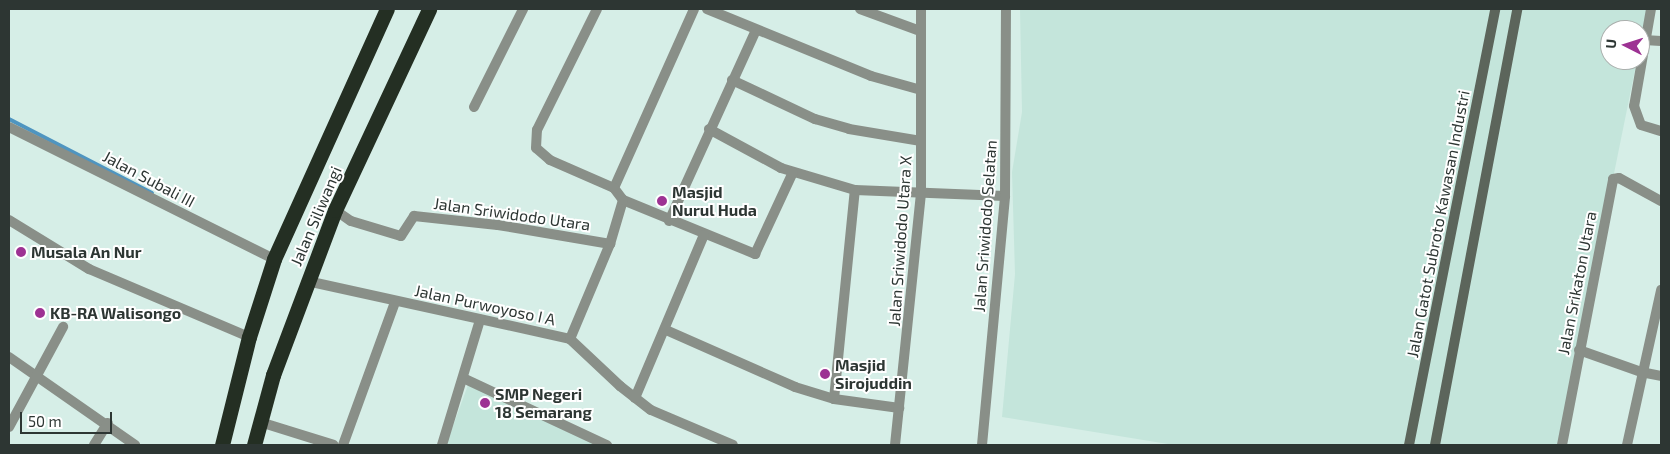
<!DOCTYPE html>
<html>
<head>
<meta charset="utf-8">
<style>
  body { margin:0 }
  #map { position:relative; width:1670px; height:454px; overflow:hidden; background:#d6eee7; font-family:"Exo 2",sans-serif }
  div>[style] { position:absolute }
  .built>* { inset:0; background:#c4e5db }
  .stream>* { height:4px; margin:-2px; padding:0 2px; transform-origin:2px; border-radius:2px; background:#4f95c0 }
  .street>* { height:10px; margin:-5px; padding:0 5px; transform-origin:5px; border-radius:5px; background:#898f88 }
  .secondary>* { height:10px; margin:-5px; padding:0 5px; transform-origin:5px; border-radius:5px; background:#5c655b }
  .highway>* { height:15px; margin:-7.5px; padding:0 7.5px; transform-origin:7.5px; border-radius:7.5px; background:#242f23 }
  .dots>* { width:14px; height:14px; translate:-50% -50%; box-sizing:border-box; border:2px solid #fff; border-radius:50% }
  span { translate:-50% -50%; white-space:nowrap; text-align:center; line-height:1.15; -webkit-text-stroke:4px #fff; paint-order:stroke }
  .street-label { font-size:16px; color:#2d3633 }
  .poi-label { font-size:16px; color:#2d3633; font-weight:700 }
  .left { translate:0 -50%; text-align:left }
  .frame { position:absolute; inset:0; border:10px solid #2d3633; pointer-events:none }
  .north { position:absolute; left:1600px; top:20px; width:50px; height:50px; box-sizing:border-box; background:#fff; border:1px solid #abafad; border-radius:50%; rotate:275deg; font-size:14px; font-weight:700; line-height:20px; text-align:center; color:#2d3633 }
  .north::after { content:''; display:block; margin:auto; width:18px; height:22px; background:#9d3293; clip-path:polygon(50% 0,100% 100%,50% 72%,0 100%) }
  .scale { position:absolute; left:20px; top:412px; width:92px; height:22px; box-sizing:border-box; border:2px solid #2d3633; border-top:0; padding-left:6px; font-size:15px; line-height:18px; white-space:nowrap; color:#2d3633; -webkit-text-stroke:4px #fff; paint-order:stroke }
</style>
</head>
<body>
<div id="map">
  <div class="built">
    <i style="clip-path:polygon(1020px 9px,1649px 9px,1640px 47px,1640px 30px,1610px 30px,1610px 60px,1637px 60px,1559px 445px,1174px 445px,1002px 417px,1015px 274px,1012px 172px,1022px 112px)"></i>
    <i style="clip-path:polygon(468px 385px,603px 445px,446px 445px)"></i>
  </div>
  <div class="stream">
    <i style="left:9px;top:119px;width:161px;rotate:27.4deg"></i>
  </div>
  <div class="street">
    <i style="left:707px;top:9px;width:177px;rotate:22.2deg"></i>
    <i style="left:871px;top:76px;width:52px;rotate:15.6deg"></i>
    <i style="left:860px;top:9px;width:64px;rotate:20.1deg"></i>
    <i style="left:1651px;top:9px;width:98px;rotate:99.9deg"></i>
    <i style="left:1634px;top:106px;width:20px;rotate:70deg"></i>
    <i style="left:1641px;top:125px;width:21px;rotate:17deg"></i>
    <i style="left:1644px;top:40px;width:17px;rotate:3deg"></i>
    <i style="left:732px;top:80px;width:92px;rotate:25.2deg"></i>
    <i style="left:815px;top:119px;width:35px;rotate:16deg"></i>
    <i style="left:849px;top:129px;width:73px;rotate:9.5deg"></i>
    <i style="left:474px;top:107px;width:110px;rotate:-63.4deg"></i>
    <i style="left:9px;top:127px;width:296px;rotate:26.5deg"></i>
    <i style="left:709px;top:129px;width:82px;rotate:28.4deg"></i>
    <i style="left:781px;top:168px;width:77px;rotate:16.6deg"></i>
    <i style="left:855px;top:190px;width:150px;rotate:2.3deg"></i>
    <i style="left:614px;top:188px;width:196px;rotate:-65.9deg"></i>
    <i style="left:623px;top:200px;width:143px;rotate:22.2deg"></i>
    <i style="left:755px;top:254px;width:90px;rotate:-65.1deg"></i>
    <i style="left:335px;top:210px;width:19px;rotate:35deg"></i>
    <i style="left:351px;top:221px;width:52px;rotate:16.7deg"></i>
    <i style="left:401px;top:236px;width:24px;rotate:-57deg"></i>
    <i style="left:414px;top:216px;width:84px;rotate:6.1deg"></i>
    <i style="left:498px;top:225px;width:114px;rotate:9.6deg"></i>
    <i style="left:9px;top:220px;width:94px;rotate:31.5deg"></i>
    <i style="left:89px;top:269px;width:174px;rotate:23deg"></i>
    <i style="left:669px;top:221px;width:210px;rotate:-65.5deg"></i>
    <i style="left:307px;top:281px;width:269px;rotate:12.4deg"></i>
    <i style="left:666px;top:330px;width:141px;rotate:23.8deg"></i>
    <i style="left:795px;top:387px;width:41px;rotate:17.1deg"></i>
    <i style="left:834px;top:399px;width:66px;rotate:7.9deg"></i>
    <i style="left:570px;top:339px;width:103px;rotate:-67.2deg"></i>
    <i style="left:610px;top:244px;width:46px;rotate:-73.5deg"></i>
    <i style="left:623px;top:200px;width:15px;rotate:-127deg"></i>
    <i style="left:614px;top:188px;width:70px;rotate:-156.4deg"></i>
    <i style="left:550px;top:160px;width:18px;rotate:-139deg"></i>
    <i style="left:536px;top:148px;width:18px;rotate:-87deg"></i>
    <i style="left:537px;top:130px;width:135px;rotate:-63.6deg"></i>
    <i style="left:570px;top:339px;width:69px;rotate:43.2deg"></i>
    <i style="left:620px;top:386px;width:39px;rotate:38deg"></i>
    <i style="left:651px;top:410px;width:89px;rotate:23.1deg"></i>
    <i style="left:1579px;top:350px;width:66px;rotate:19.5deg"></i>
    <i style="left:1641px;top:372px;width:20px;rotate:11deg"></i>
    <i style="left:9px;top:357px;width:154px;rotate:34.9deg"></i>
    <i style="left:463px;top:378px;width:159px;rotate:25deg"></i>
    <i style="left:635px;top:398px;width:177px;rotate:-67.1deg"></i>
    <i style="left:834px;top:399px;width:210px;rotate:-84.3deg"></i>
    <i style="left:260px;top:422px;width:77px;rotate:17.3deg"></i>
    <i style="left:9px;top:427px;width:114px;rotate:-61.6deg"></i>
    <i style="left:94px;top:445px;width:26px;rotate:-58deg"></i>
    <i style="left:343px;top:445px;width:152px;rotate:-70deg"></i>
    <i style="left:442px;top:445px;width:131px;rotate:-73.1deg"></i>
    <i style="left:895px;top:445px;width:252px;rotate:-84.1deg"></i>
    <i style="left:921px;top:194px;width:185px;rotate:-90deg"></i>
    <i style="left:982px;top:445px;width:250px;rotate:-84.7deg"></i>
    <i style="left:1005px;top:196px;width:187px;rotate:-89.7deg"></i>
    <i style="left:1562px;top:445px;width:271px;rotate:-79.1deg"></i>
    <i style="left:1613px;top:179px;width:6px;rotate:-9deg"></i>
    <i style="left:1619px;top:178px;width:48px;rotate:28.7deg"></i>
    <i style="left:1627px;top:445px;width:159px;rotate:-77.6deg"></i>
  </div>
  <div class="secondary">
    <i style="left:1409px;top:445px;width:444px;rotate:-78.8deg"></i>
    <i style="left:1435px;top:445px;width:444px;rotate:-79.3deg"></i>
  </div>
  <div class="highway">
    <i style="left:222px;top:445px;width:111px;rotate:-76deg"></i>
    <i style="left:249px;top:337px;width:82px;rotate:-72.2deg"></i>
    <i style="left:274px;top:259px;width:274px;rotate:-65.7deg"></i>
    <i style="left:254px;top:445px;width:73px;rotate:-74.8deg"></i>
    <i style="left:273px;top:375px;width:176px;rotate:-69.4deg"></i>
    <i style="left:335px;top:210px;width:222px;rotate:-64.9deg"></i>
  </div>
  <div class="dots">
    <i style="left:662px;top:201px;background:#9d3293"></i>
    <i style="left:21px;top:252px;background:#9d3293"></i>
    <i style="left:40px;top:313px;background:#9d3293"></i>
    <i style="left:825px;top:374px;background:#9d3293"></i>
    <i style="left:485px;top:403px;background:#9d3293"></i>
  </div>
  <div class="street-label">
    <span style="left:149px;top:179px;rotate:28deg">Jalan Subali III</span>
    <span style="left:512px;top:214px;rotate:8deg">Jalan Sriwidodo Utara</span>
    <span style="left:316px;top:216px;rotate:-67deg">Jalan Siliwangi</span>
    <span style="left:1438px;top:224px;rotate:-79deg">Jalan Gatot Subroto Kawasan Industri</span>
    <span style="left:985px;top:226px;rotate:-86deg">Jalan Sriwidodo Selatan</span>
    <span style="left:900px;top:241px;rotate:-86deg">Jalan Sriwidodo Utara X</span>
    <span style="left:1577px;top:283px;rotate:-79deg">Jalan Srikaton Utara</span>
    <span style="left:485px;top:305px;rotate:12deg">Jalan Purwoyoso I A</span>
  </div>
  <div class="poi-label">
    <span class="left" style="left:672px;top:201px">Masjid<br>Nurul Huda</span>
    <span class="left" style="left:31px;top:252px">Musala An Nur</span>
    <span class="left" style="left:50px;top:313px">KB-RA Walisongo</span>
    <span class="left" style="left:835px;top:374px">Masjid<br>Sirojuddin</span>
    <span class="left" style="left:495px;top:403px">SMP Negeri<br>18 Semarang</span>
  </div>
  <div class="frame"></div>
  <div class="north">U</div>
  <div class="scale">50 m</div>
</div>
</body>
</html>
